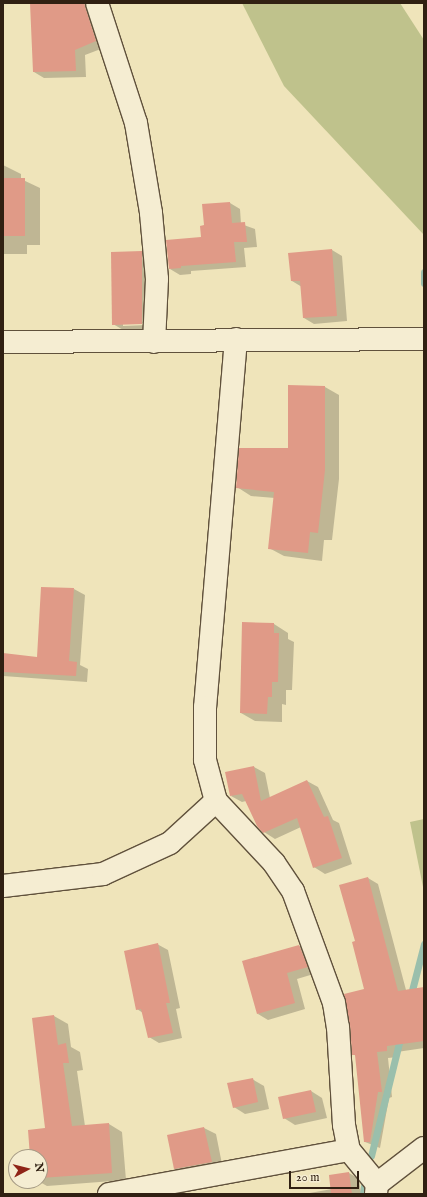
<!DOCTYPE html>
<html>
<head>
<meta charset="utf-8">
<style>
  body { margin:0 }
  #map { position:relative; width:427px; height:1197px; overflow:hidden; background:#efe4ba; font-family:"IM FELL English",serif }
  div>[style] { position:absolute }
  .green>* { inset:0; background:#bfc28c }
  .shadow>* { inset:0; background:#0003 }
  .stream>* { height:7px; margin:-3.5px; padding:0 3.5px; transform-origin:3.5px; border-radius:3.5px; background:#9abfac }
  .building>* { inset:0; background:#e09a87 }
  .roads { filter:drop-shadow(1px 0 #60513c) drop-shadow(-1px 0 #60513c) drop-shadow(0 1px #60513c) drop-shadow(0 -1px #60513c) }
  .minor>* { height:22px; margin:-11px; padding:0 11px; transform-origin:11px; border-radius:11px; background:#f5edd2 }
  span { translate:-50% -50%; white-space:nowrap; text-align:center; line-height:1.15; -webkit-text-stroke:4px #f5edd2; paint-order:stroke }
  .frame { position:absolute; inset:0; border:4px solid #302012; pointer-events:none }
  .north { position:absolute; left:8px; top:1149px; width:40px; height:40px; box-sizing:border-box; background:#f5edd2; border:1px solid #a69b85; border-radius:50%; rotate:83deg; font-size:11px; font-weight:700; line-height:16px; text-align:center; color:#302012 }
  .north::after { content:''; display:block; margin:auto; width:14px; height:18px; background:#8f2418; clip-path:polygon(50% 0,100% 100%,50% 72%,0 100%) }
  .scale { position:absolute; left:289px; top:1171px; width:70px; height:18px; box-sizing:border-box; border:2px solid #302012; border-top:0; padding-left:5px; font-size:12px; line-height:14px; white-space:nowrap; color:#302012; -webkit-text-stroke:3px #f5edd2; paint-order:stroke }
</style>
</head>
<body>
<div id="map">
  <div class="green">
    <i style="clip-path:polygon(242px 3px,400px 3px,424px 40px,424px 235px,284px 86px)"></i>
    <i style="clip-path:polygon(424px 819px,424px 892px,410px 822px)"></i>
  </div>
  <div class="shadow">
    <i style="clip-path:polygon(31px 3px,90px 3px,106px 47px,85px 55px,86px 77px,44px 78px,34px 72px)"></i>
    <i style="clip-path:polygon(3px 165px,21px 174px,21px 179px,40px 188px,40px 245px,27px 245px,27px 254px,3px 254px)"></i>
    <i style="clip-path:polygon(230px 203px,240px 209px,241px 224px,255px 229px,257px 247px,244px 248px,246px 267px,191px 271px,191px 274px,180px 275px,170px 269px,202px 238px)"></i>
    <i style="clip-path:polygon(332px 250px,342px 256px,347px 321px,314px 324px,304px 318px,302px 287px,292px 281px)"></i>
    <i style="clip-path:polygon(evenodd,142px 252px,153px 259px,153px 330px,125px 331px,113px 324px,142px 252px,147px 323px,147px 325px,123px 326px,123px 324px,147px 323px)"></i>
    <i style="clip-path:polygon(325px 387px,339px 395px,339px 479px,332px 540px,324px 540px,322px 561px,284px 556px,269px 548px,275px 498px,251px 496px,237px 487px,289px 449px)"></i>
    <i style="clip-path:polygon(74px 589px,85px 595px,80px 665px,88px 669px,87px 682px,3px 676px,3px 654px,38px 658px)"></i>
    <i style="clip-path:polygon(274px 624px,288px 633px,288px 639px,294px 642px,292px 690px,286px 690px,286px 705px,282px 704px,282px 722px,255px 721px,241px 713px)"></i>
    <i style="clip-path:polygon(254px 767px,265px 773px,270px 798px,307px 781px,318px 787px,333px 820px,339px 823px,352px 864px,325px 874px,314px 867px,301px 827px,275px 839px,264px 832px,246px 801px,242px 802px,231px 796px)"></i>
    <i style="clip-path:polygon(368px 878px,378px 884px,406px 990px,424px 988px,424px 1048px,397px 1052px,398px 1057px,388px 1058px,392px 1097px,389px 1098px,380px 1148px,365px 1142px,356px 1056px,353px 1054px,365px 990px,356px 942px)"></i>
    <i style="clip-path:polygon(157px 944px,168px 950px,180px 1008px,176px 1009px,182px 1038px,159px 1043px,149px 1037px,143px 1013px,137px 1009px)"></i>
    <i style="clip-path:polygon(299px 946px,310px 952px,317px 973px,297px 979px,305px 1009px,268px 1020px,258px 1014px)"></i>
    <i style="clip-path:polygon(54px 1016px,68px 1024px,71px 1047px,80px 1052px,83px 1070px,77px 1071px,85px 1126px,109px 1124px,122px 1132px,126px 1180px,47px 1186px,38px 1181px,40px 1181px,40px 1157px,31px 1157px,46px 1129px)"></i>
    <i style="clip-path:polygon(252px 1079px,264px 1086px,269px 1109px,245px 1114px,234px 1107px)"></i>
    <i style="clip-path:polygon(311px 1091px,322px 1098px,327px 1118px,295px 1125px,284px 1118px)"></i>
    <i style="clip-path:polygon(204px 1128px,216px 1134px,223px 1169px,187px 1175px,175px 1169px,168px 1136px)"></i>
    <i style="clip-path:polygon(349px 1173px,359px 1179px,361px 1194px,304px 1194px,332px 1189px)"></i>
  </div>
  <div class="stream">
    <i style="left:424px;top:272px;width:11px;rotate:90deg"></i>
    <i style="left:410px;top:998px;width:56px;rotate:-75.5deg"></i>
    <i style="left:371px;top:1156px;width:125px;rotate:-76.1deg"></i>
    <i style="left:363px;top:1194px;width:8px;rotate:-83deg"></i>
  </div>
  <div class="building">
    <i style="clip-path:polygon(30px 3px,84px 3px,96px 41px,75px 50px,76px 71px,33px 72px)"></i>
    <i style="clip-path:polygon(3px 178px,25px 178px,25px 236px,3px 236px)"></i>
    <i style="clip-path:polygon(230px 202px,232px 223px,245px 222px,247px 242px,234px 242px,236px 262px,181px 266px,181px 268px,169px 269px,166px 240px,201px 237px,200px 226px,204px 225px,202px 204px)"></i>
    <i style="clip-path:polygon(332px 249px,337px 316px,303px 318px,300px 281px,291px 281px,288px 253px)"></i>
    <i style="clip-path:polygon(142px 251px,142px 324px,112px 325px,111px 252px)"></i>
    <i style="clip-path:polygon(288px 385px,325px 386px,325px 470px,318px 533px,310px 532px,308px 553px,268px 549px,274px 492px,236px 488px,239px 448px,288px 448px)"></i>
    <i style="clip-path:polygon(41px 587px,74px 588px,69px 661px,77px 662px,76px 676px,3px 672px,3px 653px,37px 657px)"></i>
    <i style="clip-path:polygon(242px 622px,274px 623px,274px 633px,279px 633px,278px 682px,272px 682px,272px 697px,268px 697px,267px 714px,240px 713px)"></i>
    <i style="clip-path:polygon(254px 766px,261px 801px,307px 780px,324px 817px,328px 816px,342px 858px,313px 868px,297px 818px,263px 833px,257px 826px,242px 794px,230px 796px,225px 772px)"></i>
    <i style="clip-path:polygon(368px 877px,398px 991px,424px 987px,424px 1041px,387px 1046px,387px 1051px,377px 1052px,382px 1092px,378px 1092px,370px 1142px,364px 1142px,355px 1055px,352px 1055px,350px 1025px,344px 994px,364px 989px,352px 942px,355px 941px,339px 885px)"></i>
    <i style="clip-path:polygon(158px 943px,170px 1003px,166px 1003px,173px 1033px,148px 1038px,141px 1009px,136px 1010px,124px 951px)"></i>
    <i style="clip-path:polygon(299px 945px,308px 967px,287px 973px,295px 1003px,257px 1014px,242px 961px)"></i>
    <i style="clip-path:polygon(54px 1015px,58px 1045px,66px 1043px,69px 1063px,63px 1063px,72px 1126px,109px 1123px,112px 1173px,40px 1178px,40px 1157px,30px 1157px,28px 1130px,45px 1128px,32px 1018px)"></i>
    <i style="clip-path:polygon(253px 1078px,258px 1102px,233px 1108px,227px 1083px)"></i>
    <i style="clip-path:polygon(311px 1090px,316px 1112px,283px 1119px,278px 1097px)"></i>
    <i style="clip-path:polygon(204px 1127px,212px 1162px,174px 1169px,167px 1135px)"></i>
    <i style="clip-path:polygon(349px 1172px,352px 1194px,331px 1194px,329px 1175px)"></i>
  </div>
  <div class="roads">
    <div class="minor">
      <i style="left:97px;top:3px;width:126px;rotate:72deg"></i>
      <i style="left:136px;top:123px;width:91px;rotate:80.5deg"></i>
      <i style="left:151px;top:213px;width:66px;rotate:84.8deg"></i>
      <i style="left:157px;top:279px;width:63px;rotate:92.7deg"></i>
      <i style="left:236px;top:339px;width:369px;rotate:94.8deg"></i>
      <i style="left:205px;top:707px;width:53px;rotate:90deg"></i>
      <i style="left:205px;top:760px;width:42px;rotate:75deg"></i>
      <i style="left:216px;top:801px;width:85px;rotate:46.9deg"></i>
      <i style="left:274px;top:863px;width:34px;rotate:56deg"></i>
      <i style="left:293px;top:891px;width:119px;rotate:69.9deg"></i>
      <i style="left:334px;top:1003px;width:24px;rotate:81deg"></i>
      <i style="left:338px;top:1027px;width:98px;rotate:86.5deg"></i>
      <i style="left:344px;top:1125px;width:25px;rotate:79deg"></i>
      <i style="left:349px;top:1150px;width:44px;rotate:50.5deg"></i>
      <i style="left:377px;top:1184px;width:10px;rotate:96deg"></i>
      <i style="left:3px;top:342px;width:421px;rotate:-0.4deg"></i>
      <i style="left:3px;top:886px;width:101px;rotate:-6.8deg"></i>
      <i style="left:103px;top:874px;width:74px;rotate:-24.8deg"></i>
      <i style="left:170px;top:843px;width:62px;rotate:-42.4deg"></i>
      <i style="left:377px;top:1184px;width:59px;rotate:-37.5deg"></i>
      <i style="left:109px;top:1194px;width:244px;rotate:-10.4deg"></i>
    </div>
  </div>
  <div class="frame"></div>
  <div class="north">N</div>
  <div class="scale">20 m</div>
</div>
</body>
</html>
